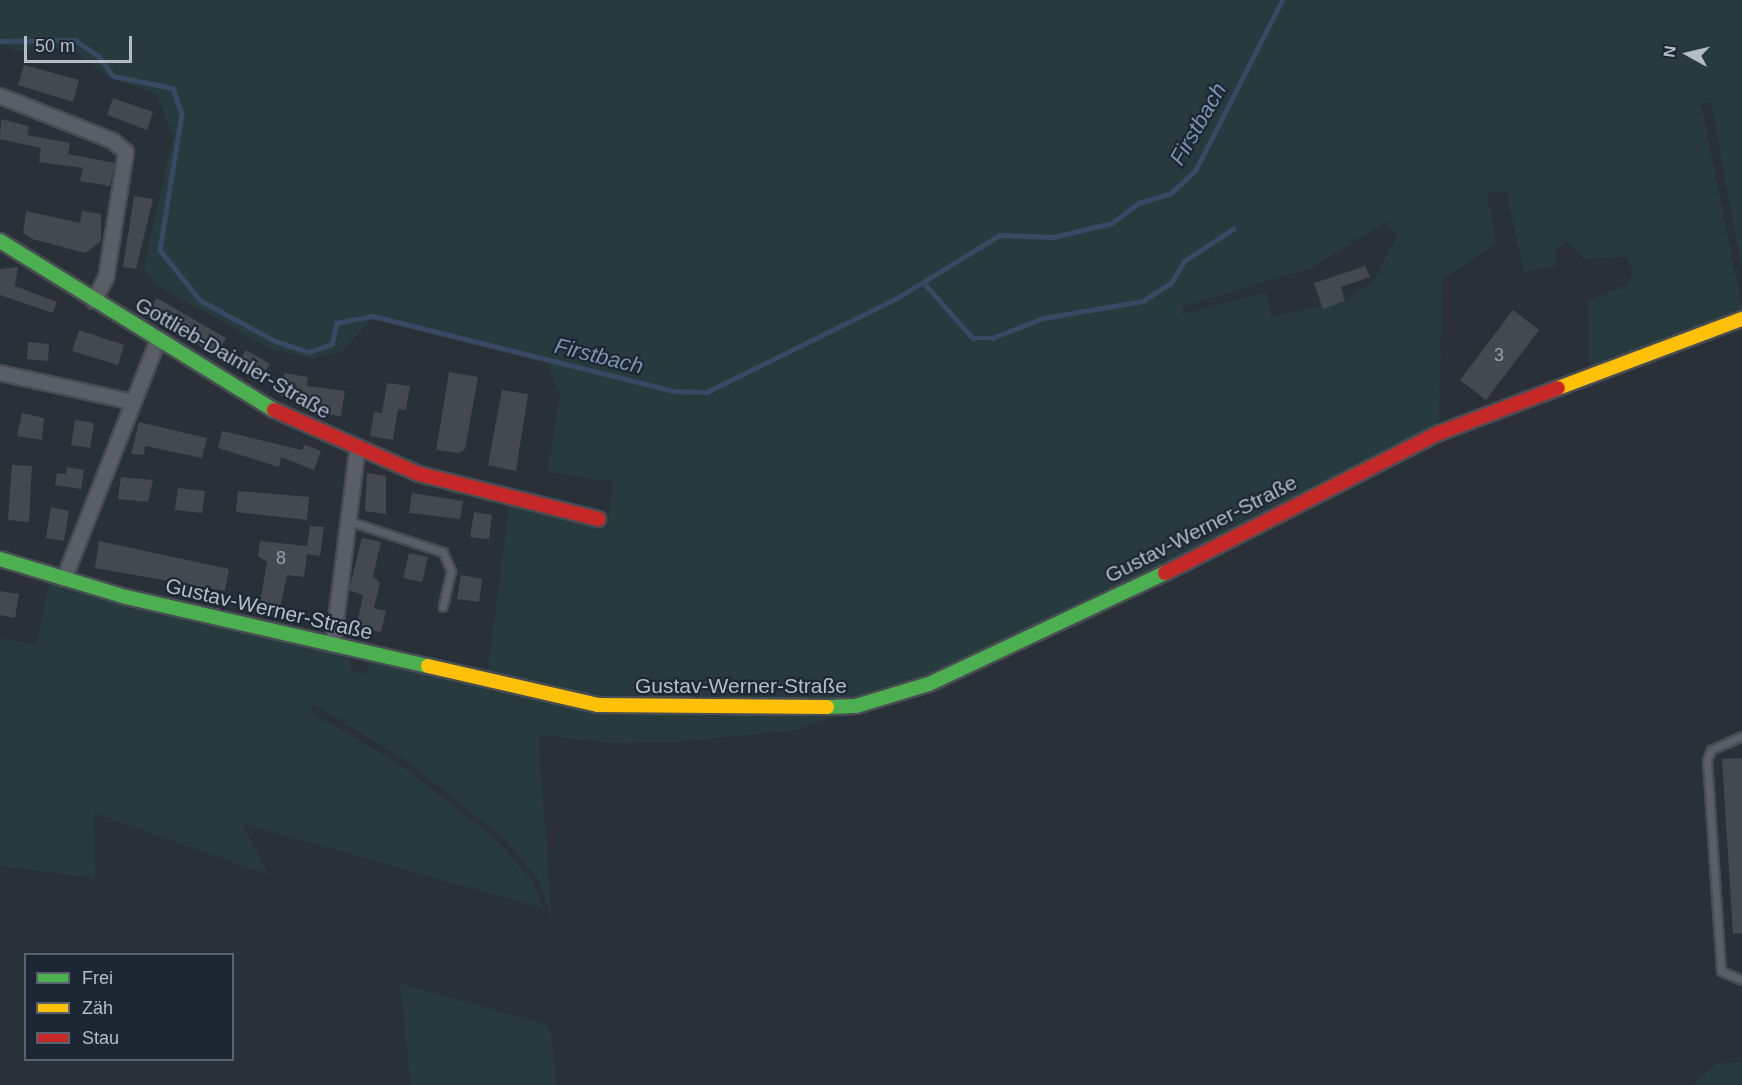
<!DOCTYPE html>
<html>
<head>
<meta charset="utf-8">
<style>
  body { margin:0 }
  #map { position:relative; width:1742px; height:1085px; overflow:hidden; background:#2a3038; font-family:Arial,sans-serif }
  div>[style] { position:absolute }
  .green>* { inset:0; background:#273a3e }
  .stream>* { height:4.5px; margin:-2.25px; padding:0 2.25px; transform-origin:2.25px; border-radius:2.25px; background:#384963 }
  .building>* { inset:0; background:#444950 }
  .roads { filter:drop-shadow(2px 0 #484c53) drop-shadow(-2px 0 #484c53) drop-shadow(0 2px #484c53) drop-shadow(0 -2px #484c53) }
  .lane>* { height:7px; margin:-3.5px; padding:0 3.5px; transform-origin:3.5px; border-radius:3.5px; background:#5a5e66 }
  .street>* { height:14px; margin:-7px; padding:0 7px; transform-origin:7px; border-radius:7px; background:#5a5e66 }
  .fast>* { height:14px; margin:-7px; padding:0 7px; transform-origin:7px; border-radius:7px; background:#4caf50 }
  .slow>* { height:14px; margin:-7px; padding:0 7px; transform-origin:7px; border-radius:7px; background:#ffc107 }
  .jam>* { height:14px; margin:-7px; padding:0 7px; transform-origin:7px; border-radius:7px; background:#c62828 }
  span { translate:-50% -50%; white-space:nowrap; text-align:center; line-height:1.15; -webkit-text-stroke:4.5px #1d2633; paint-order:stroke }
  .number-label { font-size:18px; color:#989fab }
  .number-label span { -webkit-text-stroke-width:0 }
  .street-label { font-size:21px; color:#b4bcc9 }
  .water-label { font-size:22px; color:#7c92b1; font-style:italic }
  .legend { position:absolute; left:24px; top:953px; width:210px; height:108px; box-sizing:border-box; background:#1d2633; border:2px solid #59626f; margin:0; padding:8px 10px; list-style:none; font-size:18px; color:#b4bcc9 }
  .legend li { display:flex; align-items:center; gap:12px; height:30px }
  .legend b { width:30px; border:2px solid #59626f }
  .north { position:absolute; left:1658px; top:24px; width:60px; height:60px; -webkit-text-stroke:4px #1d2633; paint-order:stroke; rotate:278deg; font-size:16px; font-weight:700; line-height:24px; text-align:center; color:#b4bcc9 }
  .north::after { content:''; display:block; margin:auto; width:21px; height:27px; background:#b4bcc9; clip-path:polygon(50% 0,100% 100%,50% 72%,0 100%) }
  .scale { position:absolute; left:24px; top:36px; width:108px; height:27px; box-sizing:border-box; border:3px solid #b4bcc9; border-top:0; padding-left:8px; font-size:18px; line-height:21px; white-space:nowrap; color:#b4bcc9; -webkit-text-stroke:4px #1d2633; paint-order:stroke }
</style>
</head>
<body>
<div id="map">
  <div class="green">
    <i style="clip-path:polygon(evenodd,0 0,1742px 0,1742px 271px,1711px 101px,1701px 104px,1742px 308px,1741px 315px,1590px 366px,1588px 301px,1627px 285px,1633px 273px,1627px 257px,1584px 259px,1567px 241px,1555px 252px,1557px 266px,1524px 272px,1506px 190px,1487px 194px,1496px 244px,1442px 280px,1439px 425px,986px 653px,856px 700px,641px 704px,487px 676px,510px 501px,607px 529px,613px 482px,548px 472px,560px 396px,545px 358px,374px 317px,341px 352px,311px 359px,269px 348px,156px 285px,144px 267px,173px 137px,157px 95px,105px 75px,71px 47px,15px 51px,0 43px,0 0,1386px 222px,1397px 237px,1374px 280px,1345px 301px,1271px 317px,1266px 292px,1183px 314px,1182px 307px,1311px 268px,1386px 222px)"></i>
    <i style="clip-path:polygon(49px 582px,348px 654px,352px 671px,366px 674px,369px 661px,561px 705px,848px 712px,796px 730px,676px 742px,612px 743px,538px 735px,552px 924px,539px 880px,503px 838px,407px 761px,313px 704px,311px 712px,404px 767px,499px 842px,534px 883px,542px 908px,243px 824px,269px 875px,94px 813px,95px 878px,0 866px,0 639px,37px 644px)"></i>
    <i style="clip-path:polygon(400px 983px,544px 1024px,551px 1032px,556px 1085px,411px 1085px)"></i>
    <i style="clip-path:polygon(1742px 1062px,1742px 1085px,1692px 1085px,1716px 1064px)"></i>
  </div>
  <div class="stream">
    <i style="left:0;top:41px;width:75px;rotate:-0.8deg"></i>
    <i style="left:75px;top:40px;width:29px;rotate:34deg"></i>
    <i style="left:99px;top:56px;width:24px;rotate:55deg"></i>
    <i style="left:113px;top:76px;width:61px;rotate:11.3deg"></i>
    <i style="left:173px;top:88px;width:28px;rotate:71deg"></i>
    <i style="left:182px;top:114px;width:138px;rotate:99.2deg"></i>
    <i style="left:160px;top:250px;width:64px;rotate:51.3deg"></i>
    <i style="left:200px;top:300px;width:85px;rotate:28.7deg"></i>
    <i style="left:275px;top:341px;width:36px;rotate:18deg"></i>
    <i style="left:309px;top:352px;width:24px;rotate:-19deg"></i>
    <i style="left:332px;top:344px;width:21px;rotate:-79deg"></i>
    <i style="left:336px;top:323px;width:38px;rotate:-11deg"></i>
    <i style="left:373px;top:316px;width:310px;rotate:14deg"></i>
    <i style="left:674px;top:391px;width:33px;rotate:2deg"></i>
    <i style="left:707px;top:392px;width:212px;rotate:-26.3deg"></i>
    <i style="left:897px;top:298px;width:121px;rotate:-31.5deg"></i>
    <i style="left:1000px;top:235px;width:54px;rotate:2.1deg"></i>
    <i style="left:1054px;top:237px;width:60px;rotate:-13.6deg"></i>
    <i style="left:1112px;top:223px;width:34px;rotate:-37deg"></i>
    <i style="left:1139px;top:203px;width:34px;rotate:-17deg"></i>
    <i style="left:1171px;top:193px;width:33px;rotate:-43deg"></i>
    <i style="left:1195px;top:171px;width:192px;rotate:-63deg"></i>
    <i style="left:924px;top:283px;width:74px;rotate:48.3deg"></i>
    <i style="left:973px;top:338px;width:19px"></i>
    <i style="left:992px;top:338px;width:55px;rotate:-21.4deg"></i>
    <i style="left:1043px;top:318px;width:101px;rotate:-9.6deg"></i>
    <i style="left:1143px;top:301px;width:33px;rotate:-33deg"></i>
    <i style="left:1171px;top:283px;width:26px;rotate:-59deg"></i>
    <i style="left:1184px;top:261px;width:59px;rotate:-33.1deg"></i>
  </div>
  <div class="building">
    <i style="clip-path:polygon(24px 65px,79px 80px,73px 102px,18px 85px)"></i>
    <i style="clip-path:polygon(113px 98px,153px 112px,147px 130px,107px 115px)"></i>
    <i style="clip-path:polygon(1px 119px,29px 126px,27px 135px,70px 143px,68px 154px,115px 163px,110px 186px,80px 181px,83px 168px,39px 162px,41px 148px,0 139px)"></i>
    <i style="clip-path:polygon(134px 196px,153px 199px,136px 269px,123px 267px)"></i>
    <i style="clip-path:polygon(26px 211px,80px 223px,82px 211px,101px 214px,101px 241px,85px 253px,32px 239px,23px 233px)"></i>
    <i style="clip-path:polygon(1365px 266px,1370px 277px,1341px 287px,1345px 301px,1323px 309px,1314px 283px)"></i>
    <i style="clip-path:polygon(18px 267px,15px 286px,57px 302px,53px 313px,0 295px,0 269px)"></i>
    <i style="clip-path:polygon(157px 298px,226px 338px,216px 355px,147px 315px)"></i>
    <i style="clip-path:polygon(1513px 310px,1539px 330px,1486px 400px,1460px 380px)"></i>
    <i style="clip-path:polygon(79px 330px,124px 345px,118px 365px,72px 351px)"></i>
    <i style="clip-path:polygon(28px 342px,49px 344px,48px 361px,27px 359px)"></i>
    <i style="clip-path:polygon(246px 350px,270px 364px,259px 381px,236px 367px)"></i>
    <i style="clip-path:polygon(449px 372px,478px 377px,465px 449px,459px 453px,436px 450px)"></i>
    <i style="clip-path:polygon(284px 373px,308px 377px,307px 386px,345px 391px,341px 416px,317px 413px,319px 402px,280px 396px)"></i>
    <i style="clip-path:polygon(387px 383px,410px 386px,406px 410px,398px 409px,393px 440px,370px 436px,374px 412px,382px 413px)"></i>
    <i style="clip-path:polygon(502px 390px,528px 394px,516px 471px,488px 465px)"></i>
    <i style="clip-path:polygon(22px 413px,44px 418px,42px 440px,17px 436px)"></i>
    <i style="clip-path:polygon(75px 420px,94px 423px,90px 448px,71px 445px)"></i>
    <i style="clip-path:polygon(139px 422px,207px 438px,202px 458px,145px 446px,144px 455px,131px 454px)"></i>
    <i style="clip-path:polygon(222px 431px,302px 450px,305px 445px,321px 451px,314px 470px,281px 457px,279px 467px,218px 448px)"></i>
    <i style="clip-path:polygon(12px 465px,32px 466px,29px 522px,8px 520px)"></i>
    <i style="clip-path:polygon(67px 467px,84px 470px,81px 489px,55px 485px,57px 473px,66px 474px)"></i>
    <i style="clip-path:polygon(367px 473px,386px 476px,386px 514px,365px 511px)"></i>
    <i style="clip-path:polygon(121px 477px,153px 480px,148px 502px,118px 499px)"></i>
    <i style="clip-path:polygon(178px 488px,205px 491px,202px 513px,175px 510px)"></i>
    <i style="clip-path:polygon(238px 491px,309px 497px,307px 520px,236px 512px)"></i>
    <i style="clip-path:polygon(412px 493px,463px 501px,460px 519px,409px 513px)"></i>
    <i style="clip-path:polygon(51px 507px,69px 511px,64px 541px,46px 538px)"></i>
    <i style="clip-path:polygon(474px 512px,492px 515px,489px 539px,470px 537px)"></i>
    <i style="clip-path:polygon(310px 526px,324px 527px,320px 556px,307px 554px,304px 577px,287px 575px,278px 617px,258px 613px,267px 562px,258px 556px,260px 541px,307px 546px)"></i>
    <i style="clip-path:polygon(362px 538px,381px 542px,373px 576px,380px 583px,374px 608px,386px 611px,381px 632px,356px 627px,363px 595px,349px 590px)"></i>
    <i style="clip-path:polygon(99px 541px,229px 569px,225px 591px,95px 568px)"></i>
    <i style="clip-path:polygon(409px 553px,428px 557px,422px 582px,403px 578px)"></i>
    <i style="clip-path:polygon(461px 575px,482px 579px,479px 602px,457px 599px)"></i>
    <i style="clip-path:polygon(0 591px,19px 594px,15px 618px,0 615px)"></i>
    <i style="clip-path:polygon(1742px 758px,1742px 933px,1733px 934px,1722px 759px)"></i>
  </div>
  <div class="roads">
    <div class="lane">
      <i style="left:349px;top:521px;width:99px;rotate:18.3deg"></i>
      <i style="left:443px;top:552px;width:21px;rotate:67deg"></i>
      <i style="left:451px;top:571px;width:37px;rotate:103deg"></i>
      <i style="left:1742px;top:736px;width:34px;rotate:156deg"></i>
      <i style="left:1711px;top:750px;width:11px;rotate:112deg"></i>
      <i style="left:1707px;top:760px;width:211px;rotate:86.2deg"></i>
      <i style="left:1721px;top:971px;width:23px;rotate:23deg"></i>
    </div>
    <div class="street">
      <i style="left:0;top:96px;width:122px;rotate:21.7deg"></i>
      <i style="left:113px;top:141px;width:17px;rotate:40deg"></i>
      <i style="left:126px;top:152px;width:128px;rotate:99deg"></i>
      <i style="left:106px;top:278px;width:26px;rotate:118deg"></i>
      <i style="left:0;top:373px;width:136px;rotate:12.3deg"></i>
      <i style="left:64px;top:579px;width:257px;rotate:-68.5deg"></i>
      <i style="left:333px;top:645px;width:195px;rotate:-82.9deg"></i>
    </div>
    <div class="fast">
      <i style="left:0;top:241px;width:322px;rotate:31.7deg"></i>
      <i style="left:0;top:559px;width:132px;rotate:16.8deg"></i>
      <i style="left:126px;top:597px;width:310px;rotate:12.9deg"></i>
      <i style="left:827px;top:707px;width:29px;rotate:-2deg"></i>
      <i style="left:856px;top:706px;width:76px;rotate:-16.8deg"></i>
      <i style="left:929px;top:684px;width:261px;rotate:-25.2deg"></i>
    </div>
    <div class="slow">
      <i style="left:1558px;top:388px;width:197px;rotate:-20.6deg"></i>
      <i style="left:428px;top:666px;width:174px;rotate:12.9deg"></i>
      <i style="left:598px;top:705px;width:229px;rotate:0.5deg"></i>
    </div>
    <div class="jam">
      <i style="left:274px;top:410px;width:158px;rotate:23.8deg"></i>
      <i style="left:419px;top:474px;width:185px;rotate:14.1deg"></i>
      <i style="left:1165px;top:573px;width:308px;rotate:-27.1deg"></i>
      <i style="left:1439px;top:433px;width:127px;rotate:-20.7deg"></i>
    </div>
  </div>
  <div class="number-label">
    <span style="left:1499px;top:355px">3</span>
    <span style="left:281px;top:558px">8</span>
  </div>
  <div class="street-label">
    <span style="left:233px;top:358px;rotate:30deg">Gottlieb-Daimler-Straße</span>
    <span style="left:1201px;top:529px;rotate:-27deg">Gustav-Werner-Straße</span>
    <span style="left:269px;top:609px;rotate:13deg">Gustav-Werner-Straße</span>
    <span style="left:741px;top:686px">Gustav-Werner-Straße</span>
  </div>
  <div class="water-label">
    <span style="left:1198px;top:124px;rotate:-60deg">Firstbach</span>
    <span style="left:599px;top:356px;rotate:14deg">Firstbach</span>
  </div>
  <ul class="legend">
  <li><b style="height:8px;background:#4caf50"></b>Frei</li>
  <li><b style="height:8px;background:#ffc107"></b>Zäh</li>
  <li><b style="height:8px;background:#c62828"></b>Stau</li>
  </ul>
  <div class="north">N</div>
  <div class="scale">50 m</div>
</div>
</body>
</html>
